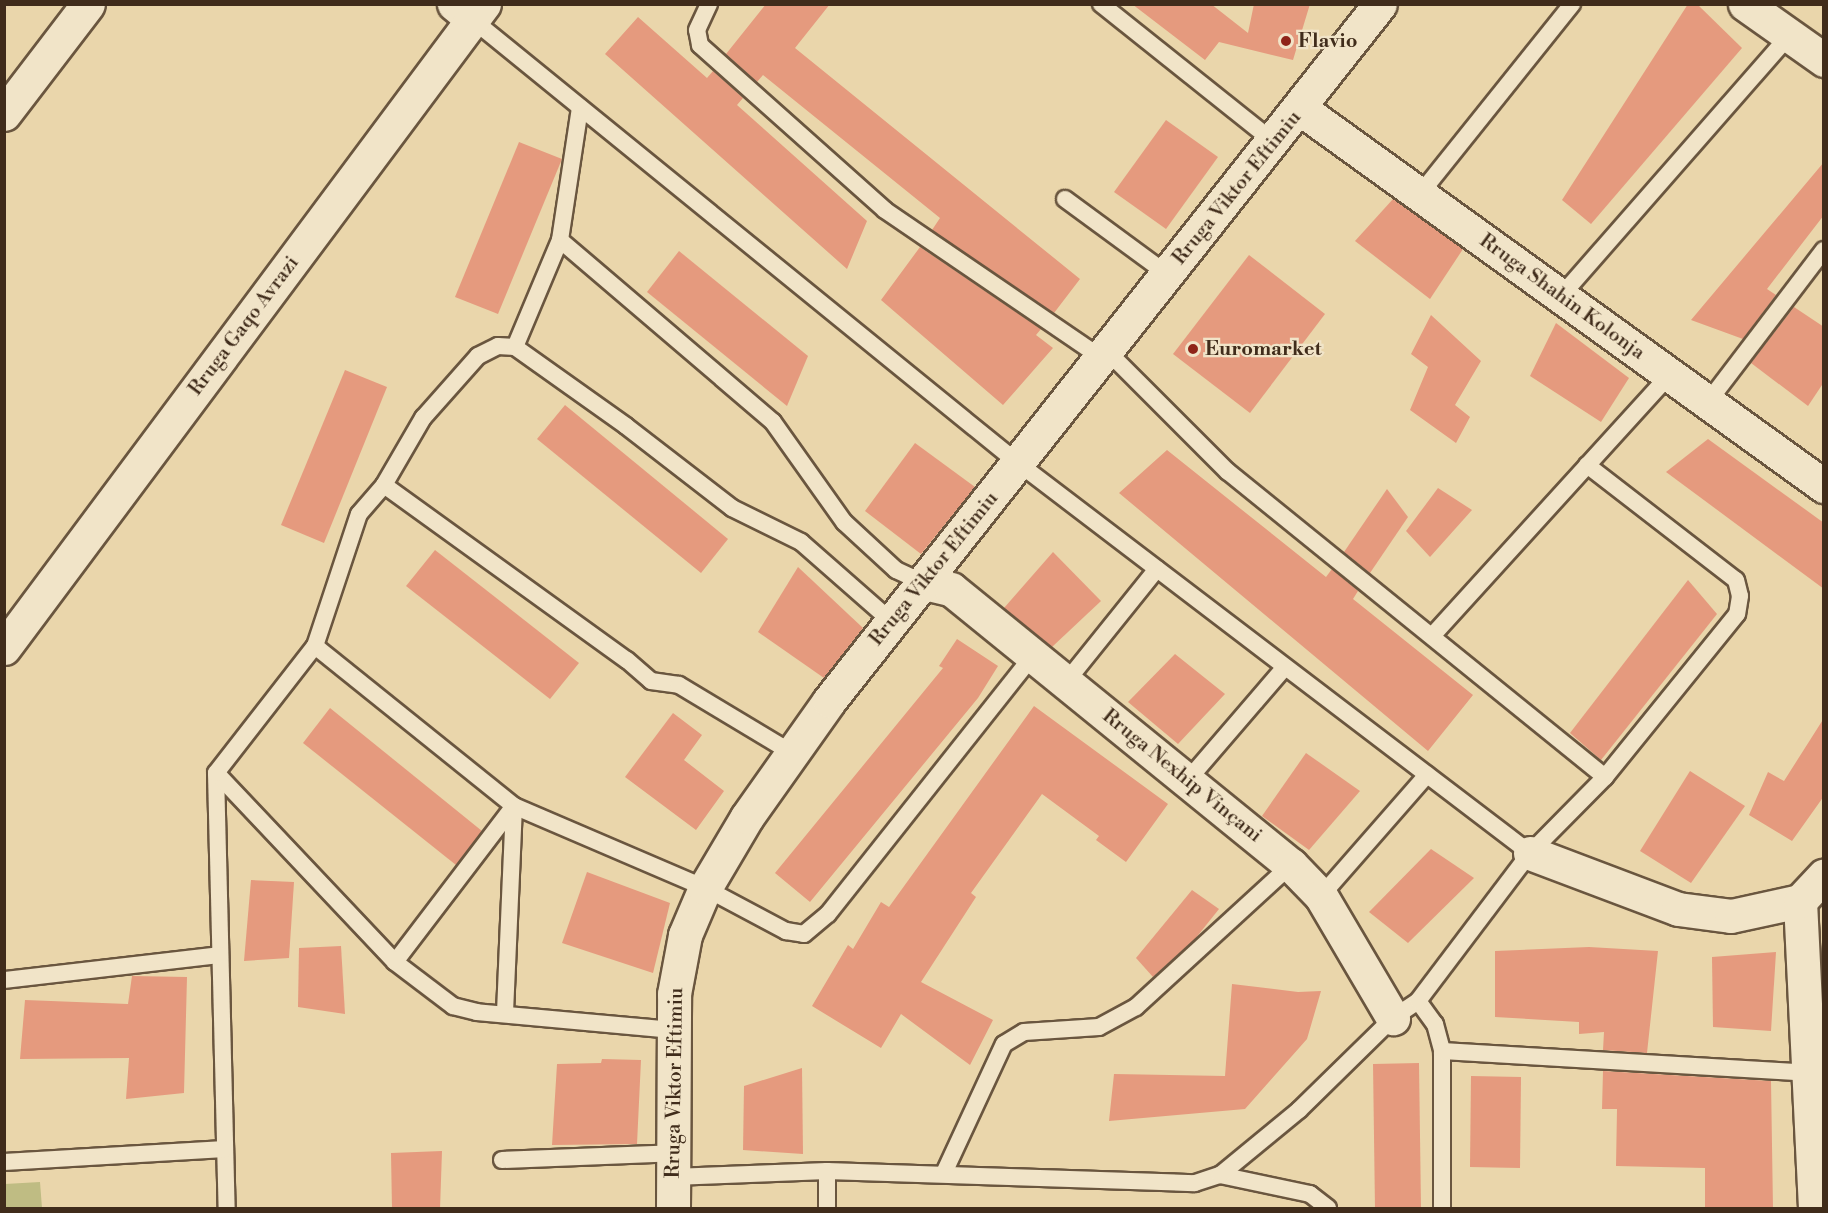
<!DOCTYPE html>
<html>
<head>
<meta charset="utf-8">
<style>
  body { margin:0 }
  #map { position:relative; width:1828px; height:1213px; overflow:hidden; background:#ead6ab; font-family:"Libre Bodoni",serif }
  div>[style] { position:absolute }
  .green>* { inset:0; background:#bfbc83 }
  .building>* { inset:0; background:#e59a7e }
  .roads { filter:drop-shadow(2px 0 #6a563f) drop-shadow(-2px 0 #6a563f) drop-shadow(0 2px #6a563f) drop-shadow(0 -2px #6a563f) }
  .lane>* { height:16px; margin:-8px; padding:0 8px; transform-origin:8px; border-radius:8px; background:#f1e4c8 }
  .street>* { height:33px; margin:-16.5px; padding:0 16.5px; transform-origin:16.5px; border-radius:16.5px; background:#f1e4c8 }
  .secondary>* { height:33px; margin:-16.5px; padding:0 16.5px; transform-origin:16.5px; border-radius:16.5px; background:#f1e4c8 }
  .dots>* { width:16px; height:16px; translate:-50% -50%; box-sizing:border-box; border:3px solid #f1e4c8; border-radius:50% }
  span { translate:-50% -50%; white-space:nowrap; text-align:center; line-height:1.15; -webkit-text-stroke:4.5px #f1e4c8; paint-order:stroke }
  .poi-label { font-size:20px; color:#402c1b; font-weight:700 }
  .left { translate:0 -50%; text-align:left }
  .street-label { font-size:20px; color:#402c1b }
  .frame { position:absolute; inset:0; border:6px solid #402c1b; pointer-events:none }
</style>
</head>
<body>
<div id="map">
  <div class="green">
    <i style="clip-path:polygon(40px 1182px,42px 1208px,5px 1208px,5px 1184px)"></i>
  </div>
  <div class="building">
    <i style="clip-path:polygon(766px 4px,830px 4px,795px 48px,1080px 279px,1054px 313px,932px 230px,940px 218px,763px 75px,757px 82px,726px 54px)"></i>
    <i style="clip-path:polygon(1132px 4px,1211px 4px,1248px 33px,1254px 4px,1310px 4px,1293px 60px,1219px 42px,1205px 60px)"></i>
    <i style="clip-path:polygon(1688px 4px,1697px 4px,1742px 48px,1591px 224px,1562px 200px)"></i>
    <i style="clip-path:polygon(638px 17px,707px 78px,713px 71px,743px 98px,737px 105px,867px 221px,847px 269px,605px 54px)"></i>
    <i style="clip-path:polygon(1166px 120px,1218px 157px,1166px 229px,1114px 192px)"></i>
    <i style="clip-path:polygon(519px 142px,562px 159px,498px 314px,455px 297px)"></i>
    <i style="clip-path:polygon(1824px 162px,1824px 215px,1767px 289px,1776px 295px,1743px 339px,1691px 320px)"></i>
    <i style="clip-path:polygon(1393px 199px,1463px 249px,1430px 299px,1355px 241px)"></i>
    <i style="clip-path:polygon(920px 247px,1041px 329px,1036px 335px,1053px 348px,1003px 405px,881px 300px)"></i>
    <i style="clip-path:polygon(679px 251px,808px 356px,787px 406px,647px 292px)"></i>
    <i style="clip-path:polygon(1249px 255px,1325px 314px,1250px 413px,1173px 354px)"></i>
    <i style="clip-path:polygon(1794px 307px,1824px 327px,1824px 382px,1808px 406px,1751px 363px)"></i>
    <i style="clip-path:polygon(1431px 315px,1481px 361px,1455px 405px,1470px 417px,1456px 443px,1410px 410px,1428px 367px,1411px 354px)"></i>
    <i style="clip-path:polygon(1556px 323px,1629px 378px,1601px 422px,1530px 376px)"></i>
    <i style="clip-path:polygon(345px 370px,387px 387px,324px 543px,281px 525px)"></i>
    <i style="clip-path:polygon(565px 405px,728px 539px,701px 573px,537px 439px)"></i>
    <i style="clip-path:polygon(1708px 439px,1824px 523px,1824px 589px,1666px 472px)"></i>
    <i style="clip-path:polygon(915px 443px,975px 487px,921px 554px,865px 511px)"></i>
    <i style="clip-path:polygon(1167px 450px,1326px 577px,1332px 569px,1358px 591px,1353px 599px,1473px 695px,1428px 751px,1119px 493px)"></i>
    <i style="clip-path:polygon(1438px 488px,1472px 510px,1430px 557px,1406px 531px)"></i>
    <i style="clip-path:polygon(1387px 489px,1408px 517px,1370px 573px,1344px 552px)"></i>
    <i style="clip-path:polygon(435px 550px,579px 663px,550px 699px,406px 586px)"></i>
    <i style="clip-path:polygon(1053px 552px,1101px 601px,1052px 647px,1004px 608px)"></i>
    <i style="clip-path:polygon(798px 567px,863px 628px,824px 678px,758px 632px)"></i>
    <i style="clip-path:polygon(1688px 580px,1717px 614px,1601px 760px,1570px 733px)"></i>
    <i style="clip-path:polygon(957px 639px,998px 666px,978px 698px,810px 902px,775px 873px,943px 668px,939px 666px)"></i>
    <i style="clip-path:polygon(1175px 654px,1225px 694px,1178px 744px,1128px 702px)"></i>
    <i style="clip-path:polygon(1034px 706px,1168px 804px,1126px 862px,1096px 840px,1099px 836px,1042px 794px,971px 893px,976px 897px,921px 982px,993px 1020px,970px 1065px,901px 1014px,881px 1048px,812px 1006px,848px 945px,853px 949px,881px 902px,889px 907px)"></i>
    <i style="clip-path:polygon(330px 708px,482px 831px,456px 865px,303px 743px)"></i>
    <i style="clip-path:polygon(673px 713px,702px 735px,684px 760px,724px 791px,696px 830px,625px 777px)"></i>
    <i style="clip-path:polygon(1824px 718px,1824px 796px,1792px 841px,1749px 815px,1768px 772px,1784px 781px)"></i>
    <i style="clip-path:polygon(1306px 753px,1360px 791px,1309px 850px,1262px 816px)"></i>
    <i style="clip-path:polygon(1690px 771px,1745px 806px,1691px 883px,1640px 851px)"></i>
    <i style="clip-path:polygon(1431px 849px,1474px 878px,1408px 943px,1369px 912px)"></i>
    <i style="clip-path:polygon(587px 872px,670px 903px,653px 973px,562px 943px)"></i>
    <i style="clip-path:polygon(251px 880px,294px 882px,289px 958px,244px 961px)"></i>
    <i style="clip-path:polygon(1192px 890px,1219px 909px,1195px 939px,1153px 977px,1136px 958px)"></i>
    <i style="clip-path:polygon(341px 946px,345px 1014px,298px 1007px,299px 948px)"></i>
    <i style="clip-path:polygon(1589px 947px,1658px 951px,1647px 1053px,1603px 1050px,1604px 1032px,1579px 1034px,1579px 1022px,1495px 1017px,1495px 951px)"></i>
    <i style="clip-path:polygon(1776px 952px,1771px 1031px,1713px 1027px,1712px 957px)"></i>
    <i style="clip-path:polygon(132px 976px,187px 977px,184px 1093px,126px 1099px,129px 1058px,20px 1059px,25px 1000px,128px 1004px)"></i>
    <i style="clip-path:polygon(1232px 984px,1298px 992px,1321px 991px,1307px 1039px,1245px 1109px,1109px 1121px,1114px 1074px,1225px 1076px)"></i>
    <i style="clip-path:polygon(602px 1059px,641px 1060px,637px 1144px,552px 1145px,557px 1064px,601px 1063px)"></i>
    <i style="clip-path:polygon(1419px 1063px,1421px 1209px,1375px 1209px,1373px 1064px)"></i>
    <i style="clip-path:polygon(802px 1068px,803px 1154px,743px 1150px,744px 1086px)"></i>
    <i style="clip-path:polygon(1603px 1071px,1771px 1081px,1773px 1209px,1705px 1209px,1705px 1168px,1616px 1166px,1617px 1109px,1602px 1109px)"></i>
    <i style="clip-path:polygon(1471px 1076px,1521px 1077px,1520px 1168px,1470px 1167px)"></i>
    <i style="clip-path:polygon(442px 1151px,440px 1209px,392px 1209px,391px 1153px)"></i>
  </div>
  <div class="roads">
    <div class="lane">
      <i style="left:1101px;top:4px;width:221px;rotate:38.6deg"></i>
      <i style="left:473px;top:20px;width:702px;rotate:39.11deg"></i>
      <i style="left:1018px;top:463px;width:644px;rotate:37.3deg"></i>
      <i style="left:1420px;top:194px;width:243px;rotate:-51.3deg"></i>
      <i style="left:1065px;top:199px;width:127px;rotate:36.3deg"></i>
      <i style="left:560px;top:240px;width:280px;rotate:40.5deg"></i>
      <i style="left:773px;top:422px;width:123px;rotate:54.6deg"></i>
      <i style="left:844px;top:522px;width:71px;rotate:42.7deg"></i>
      <i style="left:896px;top:570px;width:31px;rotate:25deg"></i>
      <i style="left:1561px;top:296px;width:346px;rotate:-48.8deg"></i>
      <i style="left:515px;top:347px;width:116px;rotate:-67.2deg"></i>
      <i style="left:560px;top:240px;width:134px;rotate:-81.4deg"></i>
      <i style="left:1708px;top:402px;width:191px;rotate:-52.7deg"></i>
      <i style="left:1587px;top:465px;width:188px;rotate:37.7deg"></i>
      <i style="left:1736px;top:580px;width:16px;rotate:76deg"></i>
      <i style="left:1740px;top:596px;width:18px;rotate:99deg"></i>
      <i style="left:1737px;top:614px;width:210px;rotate:129deg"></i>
      <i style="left:384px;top:485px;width:299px;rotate:35.8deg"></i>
      <i style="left:627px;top:660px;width:32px;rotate:41deg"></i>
      <i style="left:651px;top:681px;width:28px;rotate:8deg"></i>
      <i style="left:679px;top:685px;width:132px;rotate:31deg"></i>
      <i style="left:1432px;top:636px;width:354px;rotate:-47.7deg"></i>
      <i style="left:315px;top:646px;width:255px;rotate:38.8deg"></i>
      <i style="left:514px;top:806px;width:208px;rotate:23.2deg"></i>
      <i style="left:705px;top:888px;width:92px;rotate:28deg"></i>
      <i style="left:786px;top:931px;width:18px;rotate:9deg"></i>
      <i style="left:804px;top:934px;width:31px;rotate:-40deg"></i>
      <i style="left:828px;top:914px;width:330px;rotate:-51.6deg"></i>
      <i style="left:1066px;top:682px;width:145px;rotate:-51.2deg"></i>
      <i style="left:216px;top:773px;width:435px;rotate:88.6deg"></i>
      <i style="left:1187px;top:781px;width:150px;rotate:-49.3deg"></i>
      <i style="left:1321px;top:896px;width:161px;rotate:-48.8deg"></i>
      <i style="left:395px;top:962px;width:196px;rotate:-52.7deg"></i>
      <i style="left:514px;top:806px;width:207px;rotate:92.5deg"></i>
      <i style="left:4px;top:980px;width:217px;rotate:-6.6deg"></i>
      <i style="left:1418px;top:1001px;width:29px;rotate:54deg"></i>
      <i style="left:1435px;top:1024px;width:28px;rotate:75deg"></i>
      <i style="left:1442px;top:1051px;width:157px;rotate:90deg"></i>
      <i style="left:673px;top:1030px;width:197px;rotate:-174.8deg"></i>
      <i style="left:477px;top:1012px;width:25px;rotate:-166deg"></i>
      <i style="left:453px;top:1006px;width:73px;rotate:-142.8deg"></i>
      <i style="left:395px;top:962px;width:260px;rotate:-133.4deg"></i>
      <i style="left:216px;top:773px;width:161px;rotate:-52.1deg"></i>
      <i style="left:315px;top:646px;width:139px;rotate:-71.6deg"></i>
      <i style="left:359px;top:514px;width:38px;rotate:-49deg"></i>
      <i style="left:384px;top:485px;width:78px;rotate:-59.8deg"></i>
      <i style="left:423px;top:418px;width:83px;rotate:-48.4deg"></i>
      <i style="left:478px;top:356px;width:22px;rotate:-27deg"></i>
      <i style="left:498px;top:346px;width:17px;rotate:3deg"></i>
      <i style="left:515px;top:347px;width:136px;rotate:35.4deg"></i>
      <i style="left:626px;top:426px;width:134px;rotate:37.7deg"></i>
      <i style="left:732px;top:508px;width:77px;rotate:26.2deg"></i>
      <i style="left:801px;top:542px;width:121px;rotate:41.3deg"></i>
      <i style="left:1442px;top:1051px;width:367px;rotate:3.4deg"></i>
      <i style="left:502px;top:1160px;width:171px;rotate:-2.3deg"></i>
      <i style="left:4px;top:1162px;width:221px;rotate:-3.4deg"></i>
      <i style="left:944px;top:1173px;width:142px;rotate:-65.1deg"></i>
      <i style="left:1004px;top:1044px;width:23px;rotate:-31deg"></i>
      <i style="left:1024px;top:1032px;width:75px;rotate:-3.8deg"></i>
      <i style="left:1099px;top:1027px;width:42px;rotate:-28.4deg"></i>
      <i style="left:1136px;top:1007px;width:210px;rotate:-42.5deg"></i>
      <i style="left:1220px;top:1175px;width:92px;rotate:11.9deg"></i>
      <i style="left:1310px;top:1194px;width:23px;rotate:38deg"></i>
      <i style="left:673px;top:1177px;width:154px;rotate:-2.2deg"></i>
      <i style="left:827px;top:1171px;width:368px;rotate:1.9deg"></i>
      <i style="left:1195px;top:1183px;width:26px;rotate:-18deg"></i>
      <i style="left:1220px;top:1175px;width:102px;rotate:-39.4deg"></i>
      <i style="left:1299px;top:1110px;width:132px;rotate:-44.4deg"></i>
      <i style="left:1393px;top:1018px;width:30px;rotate:-34deg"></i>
      <i style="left:1418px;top:1001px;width:186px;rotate:-52.9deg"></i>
      <i style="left:1530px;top:853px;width:107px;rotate:-45.4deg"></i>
      <i style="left:1605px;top:777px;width:485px;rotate:-141deg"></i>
      <i style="left:1228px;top:472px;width:173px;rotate:-135deg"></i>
      <i style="left:1106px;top:350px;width:16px;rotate:180deg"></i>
      <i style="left:1090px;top:350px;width:248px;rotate:-145.7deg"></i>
      <i style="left:885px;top:210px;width:248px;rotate:-138.3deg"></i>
      <i style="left:700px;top:45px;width:15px;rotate:-101deg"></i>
      <i style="left:697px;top:30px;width:29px;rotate:-65deg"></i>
      <i style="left:827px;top:1208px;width:37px;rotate:-90deg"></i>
    </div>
    <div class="street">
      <i style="left:454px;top:4px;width:25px;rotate:40deg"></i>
      <i style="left:1745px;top:4px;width:97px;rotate:35.3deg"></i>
      <i style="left:1301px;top:109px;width:645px;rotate:35.79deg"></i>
      <i style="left:4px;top:114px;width:138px;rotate:-52.6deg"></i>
      <i style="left:924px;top:583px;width:28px;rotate:13deg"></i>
      <i style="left:951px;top:589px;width:438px;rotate:39.1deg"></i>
      <i style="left:1291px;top:865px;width:43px;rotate:45.9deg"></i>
      <i style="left:1321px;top:896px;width:142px;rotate:59.5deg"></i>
      <i style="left:1530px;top:853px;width:158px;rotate:20.7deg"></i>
      <i style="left:1678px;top:909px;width:53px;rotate:7.5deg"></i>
      <i style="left:1731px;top:916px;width:71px;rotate:-12.3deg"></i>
      <i style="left:673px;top:1208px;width:214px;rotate:-89.7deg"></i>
      <i style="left:674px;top:994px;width:60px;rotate:-79.4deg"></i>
      <i style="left:685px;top:935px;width:51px;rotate:-66.9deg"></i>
      <i style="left:705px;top:888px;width:82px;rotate:-59.4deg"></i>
      <i style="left:747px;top:817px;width:142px;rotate:-54.7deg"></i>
      <i style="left:829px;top:701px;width:888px;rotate:-51.67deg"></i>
      <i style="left:1815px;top:1208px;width:307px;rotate:-92.8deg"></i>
      <i style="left:1800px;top:901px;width:35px;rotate:-47deg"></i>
    </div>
    <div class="secondary">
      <i style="left:4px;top:648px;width:803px;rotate:-53.3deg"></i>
    </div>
  </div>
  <div class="dots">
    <i style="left:1286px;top:41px;background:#8f2418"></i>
    <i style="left:1193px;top:349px;background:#8f2418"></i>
  </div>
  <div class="poi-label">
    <span class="left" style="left:1298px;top:41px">Flavio</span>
    <span class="left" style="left:1205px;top:349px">Euromarket</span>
  </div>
  <div class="street-label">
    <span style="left:1237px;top:188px;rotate:-51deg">Rruga Viktor Eftimiu</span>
    <span style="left:1562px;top:297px;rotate:36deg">Rruga Shahin Kolonja</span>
    <span style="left:244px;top:326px;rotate:-53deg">Rruga Gaqo Avrazi</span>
    <span style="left:934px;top:569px;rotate:-51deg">Rruga Viktor Eftimiu</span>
    <span style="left:1182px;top:776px;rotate:39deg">Rruga Nexhip Vinçani</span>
    <span style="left:675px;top:1083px;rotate:-89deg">Rruga Viktor Eftimiu</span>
  </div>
  <div class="frame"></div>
</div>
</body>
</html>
